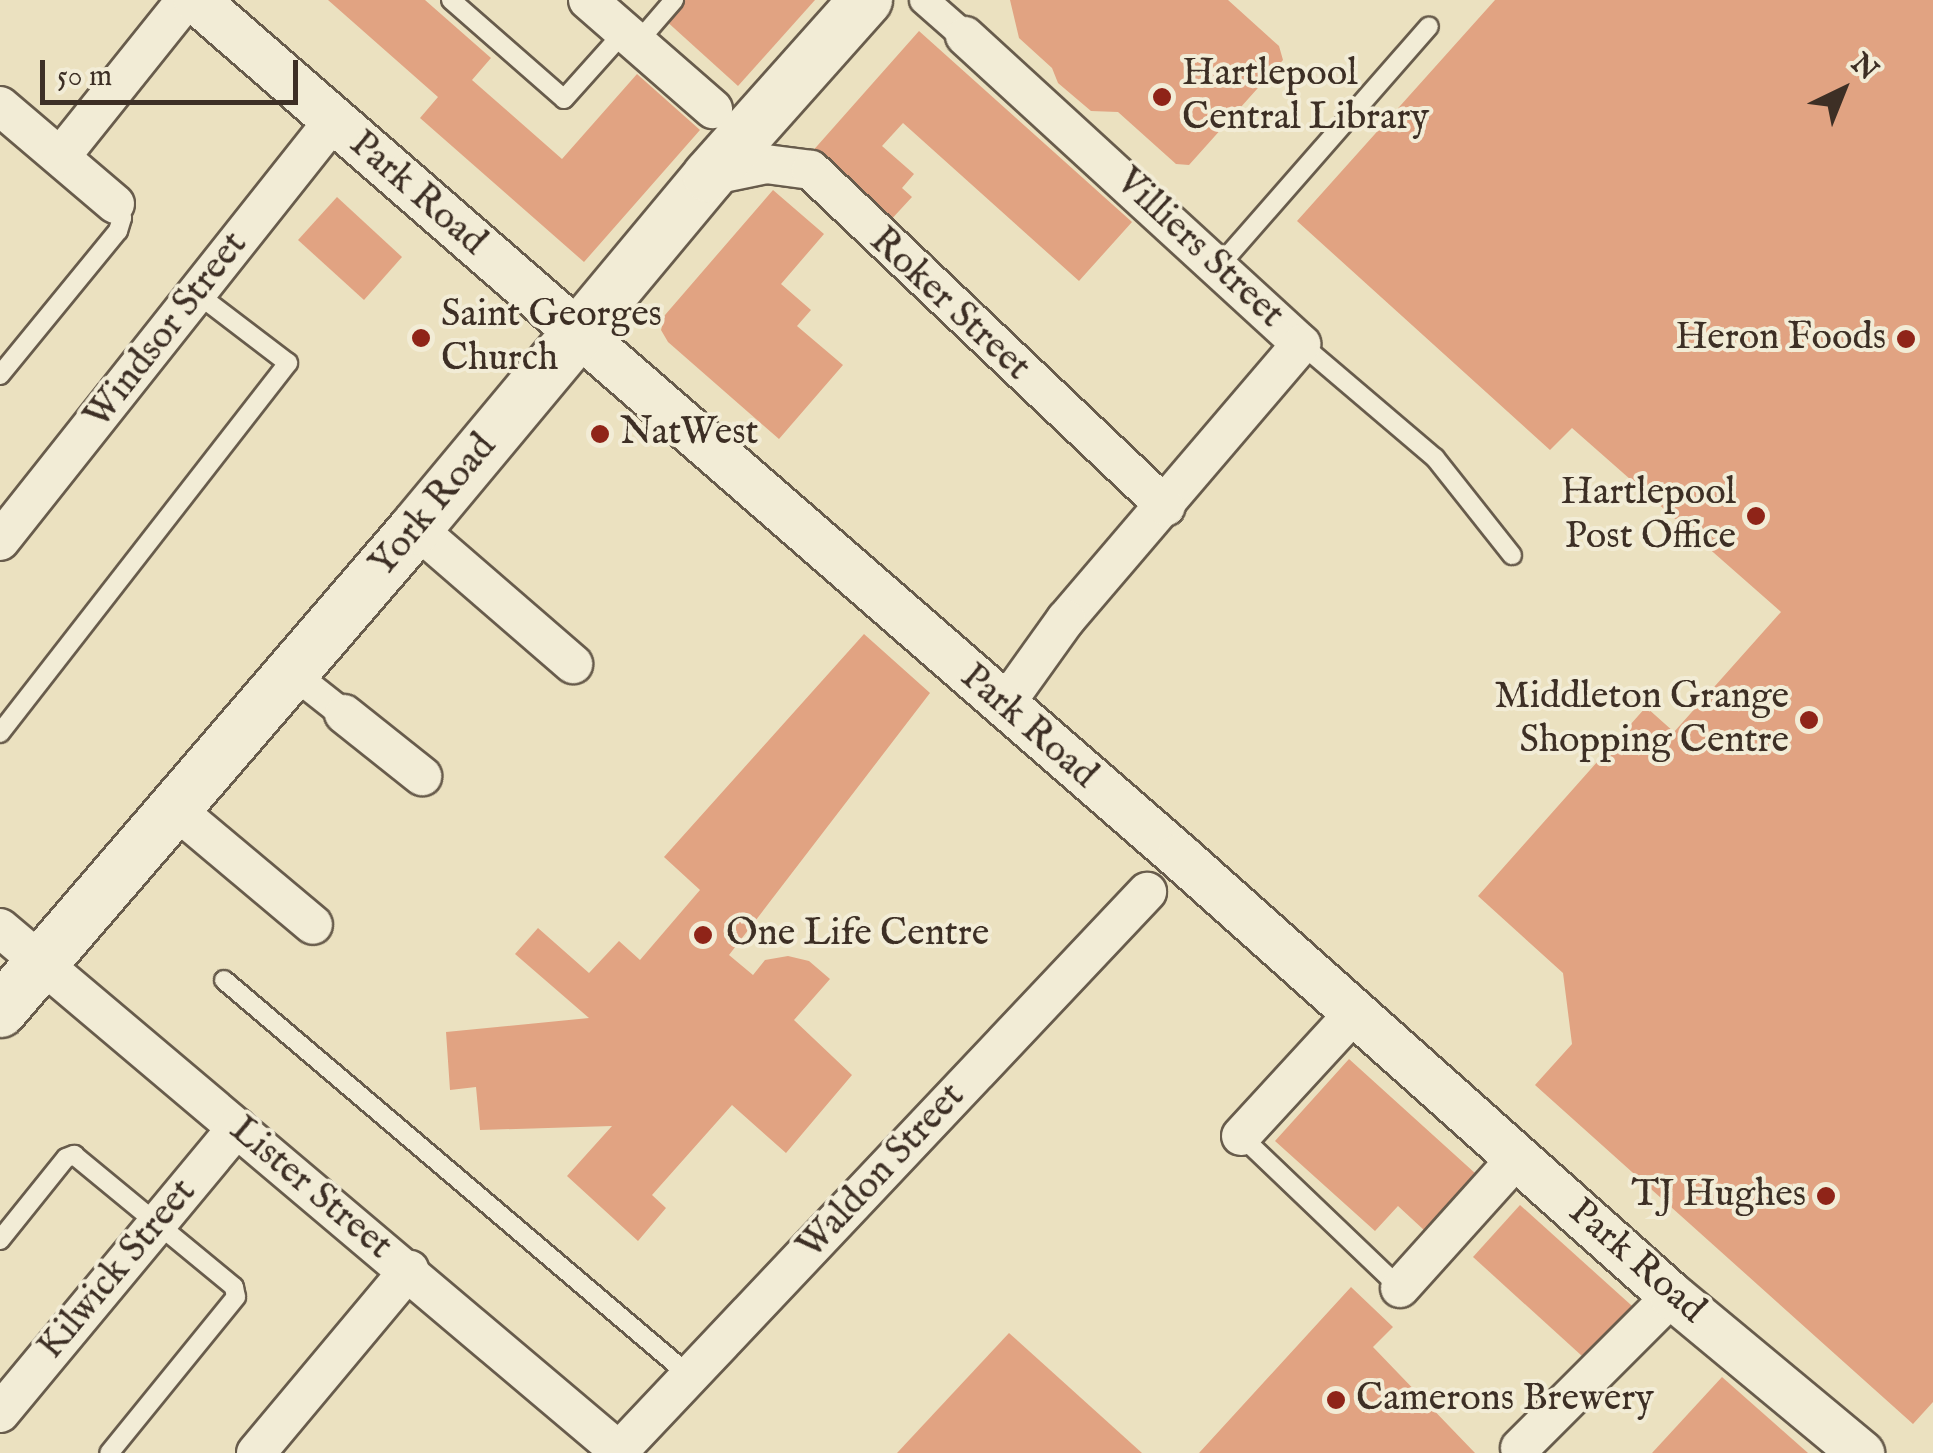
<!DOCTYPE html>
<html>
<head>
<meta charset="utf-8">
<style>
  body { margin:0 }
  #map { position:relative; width:1933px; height:1453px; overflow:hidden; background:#ebe1c0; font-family:"IM FELL English",serif }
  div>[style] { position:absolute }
  .building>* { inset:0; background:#e1a382 }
  .roads { filter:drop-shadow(2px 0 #685c4c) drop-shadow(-2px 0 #685c4c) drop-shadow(0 2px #685c4c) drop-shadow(0 -2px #685c4c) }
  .service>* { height:18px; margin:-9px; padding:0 9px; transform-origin:9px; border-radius:9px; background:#f2ecd6 }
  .pedestrian>* { height:28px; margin:-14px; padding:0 14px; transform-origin:14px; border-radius:14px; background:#f2ecd6 }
  .minor>* { height:38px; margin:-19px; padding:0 19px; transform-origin:19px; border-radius:19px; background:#f2ecd6 }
  .tertiary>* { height:45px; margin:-22.5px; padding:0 22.5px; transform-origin:22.5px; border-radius:22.5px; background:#f2ecd6 }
  .secondary>* { height:52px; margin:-26px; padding:0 26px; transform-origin:26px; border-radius:26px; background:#f2ecd6 }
  .dots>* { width:28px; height:28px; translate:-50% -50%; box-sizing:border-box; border:5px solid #f2ecd6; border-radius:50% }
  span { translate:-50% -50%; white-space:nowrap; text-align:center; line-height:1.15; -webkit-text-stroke:8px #f2ecd6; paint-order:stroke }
  .poi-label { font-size:38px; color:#3d2f25 }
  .left { translate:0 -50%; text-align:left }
  .right { translate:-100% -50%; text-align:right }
  .street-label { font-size:38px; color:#3d2f25 }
  .north { position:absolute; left:1793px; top:40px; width:100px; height:100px; -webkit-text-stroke:8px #f2ecd6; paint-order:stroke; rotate:43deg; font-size:28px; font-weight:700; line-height:40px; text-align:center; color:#3d2f25 }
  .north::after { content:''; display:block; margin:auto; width:35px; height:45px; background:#3d2f25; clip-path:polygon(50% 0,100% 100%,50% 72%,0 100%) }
  .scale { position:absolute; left:40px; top:60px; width:258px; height:45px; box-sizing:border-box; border:5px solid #3d2f25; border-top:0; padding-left:12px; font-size:30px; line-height:35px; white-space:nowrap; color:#3d2f25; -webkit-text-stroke:8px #f2ecd6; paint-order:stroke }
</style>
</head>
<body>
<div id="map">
  <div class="building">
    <i style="clip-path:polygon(328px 0,425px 0,491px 58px,472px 80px,562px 159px,637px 74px,700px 130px,584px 262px,420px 118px,438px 97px)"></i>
    <i style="clip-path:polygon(681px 0,815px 0,738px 86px,664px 19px)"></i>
    <i style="clip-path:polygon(1010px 0,1228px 0,1279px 46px,1283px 60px,1189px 165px,1176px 164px,1118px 112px,1091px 111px,1058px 83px,1052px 68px,1019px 38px)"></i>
    <i style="clip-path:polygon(1495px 0,1933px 0,1933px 1402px,1913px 1424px,1535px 1085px,1572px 1044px,1563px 973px,1478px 896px,1646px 707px,1674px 732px,1781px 612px,1572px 428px,1550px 450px,1297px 221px)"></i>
    <i style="clip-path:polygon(919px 31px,1132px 222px,1079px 281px,903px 123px,882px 146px,914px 174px,902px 188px,912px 197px,888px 223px,810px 154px)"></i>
    <i style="clip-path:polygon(773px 190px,824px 234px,781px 284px,811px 310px,797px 326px,843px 365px,779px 439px,668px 342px,661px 330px,665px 315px)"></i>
    <i style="clip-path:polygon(337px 197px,402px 257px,364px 300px,298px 240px)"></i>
    <i style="clip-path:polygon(864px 634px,930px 693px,729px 955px,753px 975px,765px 960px,788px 956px,809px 961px,830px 979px,794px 1020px,852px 1075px,786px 1153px,732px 1105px,652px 1195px,666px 1208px,638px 1241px,567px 1176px,612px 1126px,480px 1130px,476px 1087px,450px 1090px,446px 1032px,589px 1018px,515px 954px,538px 928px,589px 973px,619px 941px,640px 960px,700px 890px,664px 857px)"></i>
    <i style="clip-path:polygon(1349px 1059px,1476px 1174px,1425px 1231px,1398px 1206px,1375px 1231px,1275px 1141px)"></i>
    <i style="clip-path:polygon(1520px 1205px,1641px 1314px,1593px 1366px,1473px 1257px)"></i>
    <i style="clip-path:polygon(1351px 1287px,1393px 1327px,1373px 1347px,1475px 1453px,1199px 1453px)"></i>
    <i style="clip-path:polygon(1009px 1333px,1142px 1453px,897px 1453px)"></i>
    <i style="clip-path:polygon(1722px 1377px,1808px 1453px,1652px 1453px)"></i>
  </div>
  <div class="roads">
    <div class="service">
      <i style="left:451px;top:0;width:150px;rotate:41.2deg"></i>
      <i style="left:564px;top:99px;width:90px;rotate:-48.2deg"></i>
      <i style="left:637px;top:43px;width:57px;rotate:-49.3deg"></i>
      <i style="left:1220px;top:265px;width:317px;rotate:-48.8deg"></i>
      <i style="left:1301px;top:344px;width:176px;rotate:40.4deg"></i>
      <i style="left:1435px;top:458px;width:124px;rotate:51.6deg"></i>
      <i style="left:0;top:375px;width:186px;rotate:-50.7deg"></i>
      <i style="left:118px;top:231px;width:14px;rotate:-73deg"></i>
      <i style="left:122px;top:218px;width:16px;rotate:-117deg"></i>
      <i style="left:0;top:733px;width:469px;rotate:-52.1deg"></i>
      <i style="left:288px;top:363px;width:116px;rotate:-142.7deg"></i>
      <i style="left:224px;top:980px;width:612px;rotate:40.36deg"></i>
      <i style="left:1241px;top:1136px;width:220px;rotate:43.7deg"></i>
      <i style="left:0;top:1240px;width:105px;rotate:-51.2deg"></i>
      <i style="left:66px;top:1158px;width:9px;rotate:-21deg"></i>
      <i style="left:74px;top:1155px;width:207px;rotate:39.5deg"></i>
      <i style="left:234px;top:1287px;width:10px;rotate:79deg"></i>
      <i style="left:236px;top:1297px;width:201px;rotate:129.1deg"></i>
    </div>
    <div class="pedestrian">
      <i style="left:924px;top:0;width:55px;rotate:41.3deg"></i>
      <i style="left:292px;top:673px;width:66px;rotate:38.3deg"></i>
    </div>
    <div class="minor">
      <i style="left:588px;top:0;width:166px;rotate:41.1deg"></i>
      <i style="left:965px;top:36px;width:456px;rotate:42.5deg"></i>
      <i style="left:1301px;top:344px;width:362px;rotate:130.5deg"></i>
      <i style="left:1066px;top:619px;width:108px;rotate:125.6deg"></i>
      <i style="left:0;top:106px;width:151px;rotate:40.4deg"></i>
      <i style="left:61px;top:156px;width:200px;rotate:-51.3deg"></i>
      <i style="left:709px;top:176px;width:58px;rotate:-11.9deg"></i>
      <i style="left:766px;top:164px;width:45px;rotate:7.6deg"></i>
      <i style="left:811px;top:170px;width:489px;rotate:43.5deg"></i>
      <i style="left:416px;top:528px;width:208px;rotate:40.9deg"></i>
      <i style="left:0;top:541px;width:536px;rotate:-51.59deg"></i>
      <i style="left:344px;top:714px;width:100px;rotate:38.5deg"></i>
      <i style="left:175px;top:809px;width:180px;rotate:40deg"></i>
      <i style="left:0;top:928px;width:810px;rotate:40.19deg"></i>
      <i style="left:1241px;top:1136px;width:167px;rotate:-47.4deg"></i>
      <i style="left:1400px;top:1288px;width:175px;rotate:-48deg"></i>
      <i style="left:0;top:1413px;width:371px;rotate:-50.3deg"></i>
      <i style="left:1520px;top:1448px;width:215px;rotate:-45deg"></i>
      <i style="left:256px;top:1453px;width:239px;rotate:-50.1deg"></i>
      <i style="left:617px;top:1453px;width:772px;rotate:-46.63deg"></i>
    </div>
    <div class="tertiary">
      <i style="left:196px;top:0;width:1303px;rotate:41.05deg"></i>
      <i style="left:1179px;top:856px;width:661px;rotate:41.75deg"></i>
      <i style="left:1672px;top:1296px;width:246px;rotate:39.7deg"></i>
    </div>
    <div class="secondary">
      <i style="left:0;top:1011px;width:637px;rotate:-49.26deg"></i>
      <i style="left:416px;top:528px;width:458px;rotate:-50.2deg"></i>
      <i style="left:709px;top:176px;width:236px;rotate:-48.3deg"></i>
    </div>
  </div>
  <div class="dots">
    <i style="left:1162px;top:97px;background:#8f2418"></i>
    <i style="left:421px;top:338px;background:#8f2418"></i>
    <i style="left:1906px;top:339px;background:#8f2418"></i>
    <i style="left:600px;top:434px;background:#8f2418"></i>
    <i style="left:1756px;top:516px;background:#8f2418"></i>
    <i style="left:1809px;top:720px;background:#8f2418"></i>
    <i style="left:703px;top:935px;background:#8f2418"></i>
    <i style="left:1826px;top:1196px;background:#8f2418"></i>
    <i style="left:1336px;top:1400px;background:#8f2418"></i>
  </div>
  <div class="poi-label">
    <span class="left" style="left:1182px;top:97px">Hartlepool<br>Central Library</span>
    <span class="left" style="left:441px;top:338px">Saint Georges<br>Church</span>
    <span class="right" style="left:1886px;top:339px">Heron Foods</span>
    <span class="left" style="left:620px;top:434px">NatWest</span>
    <span class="right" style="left:1736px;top:516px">Hartlepool<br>Post Office</span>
    <span class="right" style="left:1789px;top:720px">Middleton Grange<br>Shopping Centre</span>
    <span class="left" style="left:726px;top:935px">One Life Centre</span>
    <span class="right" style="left:1806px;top:1196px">TJ Hughes</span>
    <span class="left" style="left:1356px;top:1400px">Camerons Brewery</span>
  </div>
  <div class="street-label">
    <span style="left:417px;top:194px;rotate:41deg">Park Road</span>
    <span style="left:1199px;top:249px;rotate:43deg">Villiers Street</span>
    <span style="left:949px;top:305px;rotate:43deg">Roker Street</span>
    <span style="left:167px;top:331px;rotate:-52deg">Windsor Street</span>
    <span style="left:434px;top:506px;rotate:-50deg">York Road</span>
    <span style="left:1028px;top:727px;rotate:41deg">Park Road</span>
    <span style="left:882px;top:1172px;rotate:-47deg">Waldon Street</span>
    <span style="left:310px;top:1189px;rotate:40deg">Lister Street</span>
    <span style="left:1636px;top:1262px;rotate:41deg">Park Road</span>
    <span style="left:118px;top:1270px;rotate:-50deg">Kilwick Street</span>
  </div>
  <div class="north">N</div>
  <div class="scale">50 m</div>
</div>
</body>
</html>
